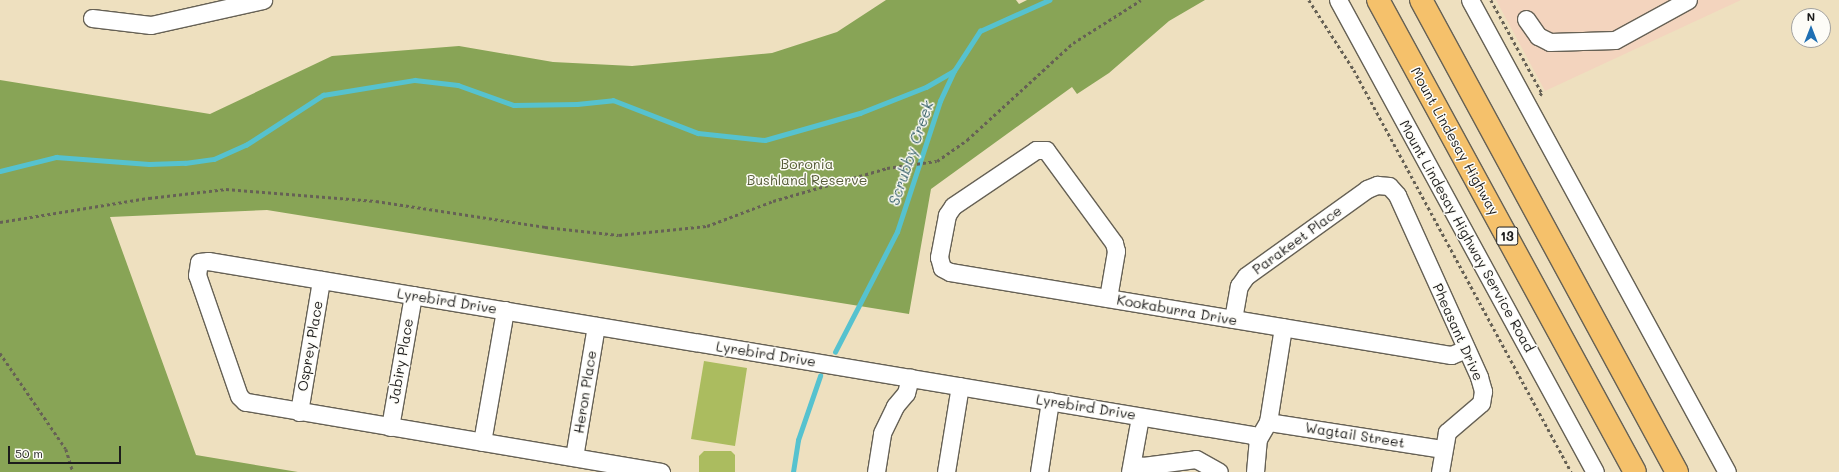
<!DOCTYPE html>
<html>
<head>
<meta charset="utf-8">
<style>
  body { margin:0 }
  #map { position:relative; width:1839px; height:472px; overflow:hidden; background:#eee0bf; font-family:Mali,sans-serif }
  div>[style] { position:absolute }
  .built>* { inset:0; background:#f3d4be }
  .green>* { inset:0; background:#abbc5f }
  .forest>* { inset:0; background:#88a456 }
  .stream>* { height:4.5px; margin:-2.25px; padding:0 2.25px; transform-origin:2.25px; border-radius:2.25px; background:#56c2cf }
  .path>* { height:2.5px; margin-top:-1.25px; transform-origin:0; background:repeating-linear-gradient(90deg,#666155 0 3px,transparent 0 6px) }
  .roads { filter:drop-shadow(1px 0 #666155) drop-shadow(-1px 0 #666155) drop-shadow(0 1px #666155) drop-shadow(0 -1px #666155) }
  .minor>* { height:17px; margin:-8.5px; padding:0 8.5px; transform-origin:8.5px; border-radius:8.5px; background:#fff }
  .highway>* { height:22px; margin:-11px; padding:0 11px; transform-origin:11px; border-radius:11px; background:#f5c16b }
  span { translate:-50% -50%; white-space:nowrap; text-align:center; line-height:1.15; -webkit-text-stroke:3px #fdfcf7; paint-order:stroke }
  .shield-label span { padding:1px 3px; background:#fdfcf7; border:1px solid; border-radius:3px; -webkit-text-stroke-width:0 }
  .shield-label { font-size:13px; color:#1c1c1c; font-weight:700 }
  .street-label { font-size:14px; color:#1c1c1c }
  .park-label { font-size:14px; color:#555c37 }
  .water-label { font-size:15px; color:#335e64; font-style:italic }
  .north { position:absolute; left:1791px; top:8px; width:40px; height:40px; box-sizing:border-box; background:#fdfcf7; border:1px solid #a3a29f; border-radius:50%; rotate:0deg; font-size:11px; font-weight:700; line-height:16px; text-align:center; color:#1c1c1c }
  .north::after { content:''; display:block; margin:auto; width:14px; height:18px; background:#1f6fb2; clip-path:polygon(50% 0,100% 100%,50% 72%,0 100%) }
  .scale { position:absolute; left:8px; top:446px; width:113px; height:18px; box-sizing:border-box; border:2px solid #1c1c1c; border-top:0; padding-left:5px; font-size:12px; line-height:14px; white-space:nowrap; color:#1c1c1c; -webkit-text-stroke:3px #fdfcf7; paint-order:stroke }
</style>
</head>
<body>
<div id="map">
  <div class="built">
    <i style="clip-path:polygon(1496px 0,1741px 0,1545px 91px)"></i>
  </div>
  <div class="green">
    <i style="clip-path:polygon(704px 361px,747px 368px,735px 446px,691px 439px)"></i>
    <i style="clip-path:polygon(704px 451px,731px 451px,735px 455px,735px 472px,699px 472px,699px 456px)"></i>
  </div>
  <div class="forest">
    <i style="clip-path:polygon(886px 0,1016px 0,1019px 4px,1027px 0,1205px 0,1169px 21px,1109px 73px,1077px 94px,1072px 87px,931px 189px,909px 314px,267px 210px,110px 217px,196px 455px,298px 472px,0 472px,0 80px,210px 114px,332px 56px,459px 46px,553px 62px,632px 66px,772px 53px,837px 32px)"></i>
  </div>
  <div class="stream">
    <i style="left:0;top:171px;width:58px;rotate:-14deg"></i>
    <i style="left:56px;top:157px;width:93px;rotate:4.3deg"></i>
    <i style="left:149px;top:164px;width:36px;rotate:-2deg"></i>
    <i style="left:185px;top:163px;width:29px;rotate:-8deg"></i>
    <i style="left:214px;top:159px;width:35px;rotate:-24deg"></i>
    <i style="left:246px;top:145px;width:92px;rotate:-33deg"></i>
    <i style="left:323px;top:95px;width:93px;rotate:-9.3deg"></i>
    <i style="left:415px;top:80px;width:43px;rotate:6.6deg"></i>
    <i style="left:458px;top:85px;width:59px;rotate:19.7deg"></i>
    <i style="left:514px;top:105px;width:63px;rotate:-0.9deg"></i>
    <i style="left:577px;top:104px;width:36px;rotate:-6deg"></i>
    <i style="left:613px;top:100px;width:91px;rotate:21.2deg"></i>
    <i style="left:698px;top:133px;width:67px;rotate:6deg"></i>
    <i style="left:765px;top:140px;width:99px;rotate:-15.9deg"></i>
    <i style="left:860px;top:113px;width:71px;rotate:-21.5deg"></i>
    <i style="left:926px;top:87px;width:32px;rotate:-30deg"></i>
    <i style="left:835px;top:352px;width:135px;rotate:-62.7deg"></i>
    <i style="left:897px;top:232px;width:138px;rotate:-71.8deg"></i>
    <i style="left:940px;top:101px;width:33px;rotate:-65deg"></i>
    <i style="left:954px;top:71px;width:48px;rotate:-57deg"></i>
    <i style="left:980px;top:31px;width:76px;rotate:-24.2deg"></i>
    <i style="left:793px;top:472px;width:32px;rotate:-81deg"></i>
    <i style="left:798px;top:440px;width:68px;rotate:-71deg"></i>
  </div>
  <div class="path">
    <i style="left:1309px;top:0;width:83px;rotate:57.3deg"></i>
    <i style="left:1354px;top:70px;width:457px;rotate:61.6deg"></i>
    <i style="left:1491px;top:0;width:106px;rotate:61.3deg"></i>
    <i style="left:1542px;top:93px;width:4px;rotate:124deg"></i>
    <i style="left:0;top:222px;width:151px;rotate:-9.2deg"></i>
    <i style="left:149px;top:198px;width:78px;rotate:-6.7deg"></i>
    <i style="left:226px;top:189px;width:150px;rotate:4.6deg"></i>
    <i style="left:376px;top:201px;width:171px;rotate:8.7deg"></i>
    <i style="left:545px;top:227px;width:74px;rotate:6.2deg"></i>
    <i style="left:619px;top:235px;width:88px;rotate:-5.8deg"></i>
    <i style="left:707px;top:226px;width:71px;rotate:-20.7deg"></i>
    <i style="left:773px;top:201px;width:119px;rotate:-16.1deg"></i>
    <i style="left:887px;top:168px;width:50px;rotate:-8deg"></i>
    <i style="left:937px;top:161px;width:37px;rotate:-35deg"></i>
    <i style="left:967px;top:140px;width:144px;rotate:-42.5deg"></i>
    <i style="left:1073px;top:43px;width:80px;rotate:-32.3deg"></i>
    <i style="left:0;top:353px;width:116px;rotate:55.5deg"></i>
    <i style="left:66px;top:449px;width:24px;rotate:73deg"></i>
  </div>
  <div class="roads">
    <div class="minor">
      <i style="left:1338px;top:0;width:537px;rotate:61.43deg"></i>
      <i style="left:1470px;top:0;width:537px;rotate:61.43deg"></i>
      <i style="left:92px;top:18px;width:59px;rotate:6.8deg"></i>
      <i style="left:151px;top:25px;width:115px;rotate:-12.6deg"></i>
      <i style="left:1526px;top:19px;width:21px;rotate:55deg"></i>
      <i style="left:1538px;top:36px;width:13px;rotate:27deg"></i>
      <i style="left:1550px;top:42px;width:65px;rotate:-1.8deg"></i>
      <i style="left:1615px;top:40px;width:83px;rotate:-28.7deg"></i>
      <i style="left:1108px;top:298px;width:48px;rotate:-80.3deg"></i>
      <i style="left:1116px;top:251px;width:8px;rotate:-104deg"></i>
      <i style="left:1114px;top:243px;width:115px;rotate:-126.2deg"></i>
      <i style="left:1046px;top:150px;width:10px;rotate:180deg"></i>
      <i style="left:1036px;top:150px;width:100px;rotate:146deg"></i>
      <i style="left:953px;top:206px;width:11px;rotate:124deg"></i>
      <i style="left:947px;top:215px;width:43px;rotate:100.8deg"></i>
      <i style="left:939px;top:257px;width:11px;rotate:75deg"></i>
      <i style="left:942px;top:268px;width:9px;rotate:27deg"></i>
      <i style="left:950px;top:272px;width:508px;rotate:9.41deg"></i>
      <i style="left:1451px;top:355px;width:16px;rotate:-22deg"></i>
      <i style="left:1233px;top:319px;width:34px;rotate:-80deg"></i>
      <i style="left:1239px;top:286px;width:12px;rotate:-55deg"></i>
      <i style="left:1246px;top:276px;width:149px;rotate:-35.7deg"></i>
      <i style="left:1367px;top:189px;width:11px;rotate:-22deg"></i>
      <i style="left:1377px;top:185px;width:12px;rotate:5deg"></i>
      <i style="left:1389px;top:186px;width:12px;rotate:48deg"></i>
      <i style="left:1397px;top:195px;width:200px;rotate:65.7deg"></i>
      <i style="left:1479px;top:377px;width:15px;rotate:74deg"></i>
      <i style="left:1483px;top:391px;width:12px;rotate:99deg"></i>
      <i style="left:1481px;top:403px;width:45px;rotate:139.5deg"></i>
      <i style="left:1447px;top:432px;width:41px;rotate:99.9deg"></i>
      <i style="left:299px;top:412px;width:134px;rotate:-80.5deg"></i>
      <i style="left:1268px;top:422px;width:177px;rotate:8.8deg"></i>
      <i style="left:390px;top:427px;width:134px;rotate:-80.1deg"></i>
      <i style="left:482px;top:442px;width:134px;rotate:-80.1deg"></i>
      <i style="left:574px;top:457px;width:133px;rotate:-80.5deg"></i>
      <i style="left:1132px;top:464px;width:11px;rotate:10deg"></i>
      <i style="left:1143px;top:466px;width:53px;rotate:-7.5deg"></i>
      <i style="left:1196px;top:459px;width:26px;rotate:29deg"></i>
      <i style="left:661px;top:472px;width:422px;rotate:-170.4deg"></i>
      <i style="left:245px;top:402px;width:8px;rotate:-135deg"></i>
      <i style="left:239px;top:396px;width:128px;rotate:-109.1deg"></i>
      <i style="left:197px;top:275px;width:13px;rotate:-81deg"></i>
      <i style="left:199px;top:262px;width:9px;rotate:-6deg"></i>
      <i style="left:208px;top:261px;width:1058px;rotate:9.46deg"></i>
      <i style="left:1252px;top:435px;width:7px;rotate:34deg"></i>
      <i style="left:876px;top:472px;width:39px;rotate:-81deg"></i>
      <i style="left:882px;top:433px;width:30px;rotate:-64deg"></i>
      <i style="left:895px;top:406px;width:17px;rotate:-50deg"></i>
      <i style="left:906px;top:393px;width:16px;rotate:-75deg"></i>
      <i style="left:946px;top:472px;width:87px;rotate:-80.8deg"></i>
      <i style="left:1039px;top:472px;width:72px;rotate:-81.2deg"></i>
      <i style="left:1130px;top:472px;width:56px;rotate:-79.7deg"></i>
      <i style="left:1255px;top:472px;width:33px;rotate:-85deg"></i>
      <i style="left:1258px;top:439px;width:20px;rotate:-60deg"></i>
      <i style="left:1268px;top:422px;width:96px;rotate:-81deg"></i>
    </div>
    <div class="highway">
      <i style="left:1378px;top:0;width:537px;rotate:61.43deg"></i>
      <i style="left:1421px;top:0;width:537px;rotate:61.53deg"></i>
    </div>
  </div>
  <div class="shield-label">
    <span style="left:1507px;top:236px">13</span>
  </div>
  <div class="street-label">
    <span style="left:1455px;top:141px;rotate:61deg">Mount Lindesay Highway</span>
    <span style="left:1467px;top:236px;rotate:61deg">Mount Lindesay Highway Service Road</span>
    <span style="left:1297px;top:240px;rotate:-36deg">Parakeet Place</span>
    <span style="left:447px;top:301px;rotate:9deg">Lyrebird Drive</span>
    <span style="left:1177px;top:310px;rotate:10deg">Kookaburra Drive</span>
    <span style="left:1458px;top:332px;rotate:66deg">Pheasant Drive</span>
    <span style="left:310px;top:346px;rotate:-80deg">Osprey Place</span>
    <span style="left:766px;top:354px;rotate:9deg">Lyrebird Drive</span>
    <span style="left:401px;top:361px;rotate:-80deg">Jabiry Place</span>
    <span style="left:585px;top:392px;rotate:-81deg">Heron Place</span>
    <span style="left:1086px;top:407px;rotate:9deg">Lyrebird Drive</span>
    <span style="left:1355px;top:435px;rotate:9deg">Wagtail Street</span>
  </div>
  <div class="park-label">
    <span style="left:807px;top:172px">Boronia<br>Bushland Reserve</span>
  </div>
  <div class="water-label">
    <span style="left:911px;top:153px;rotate:-71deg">Scrubby Creek</span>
  </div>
  <div class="north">N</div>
  <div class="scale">50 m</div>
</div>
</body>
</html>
